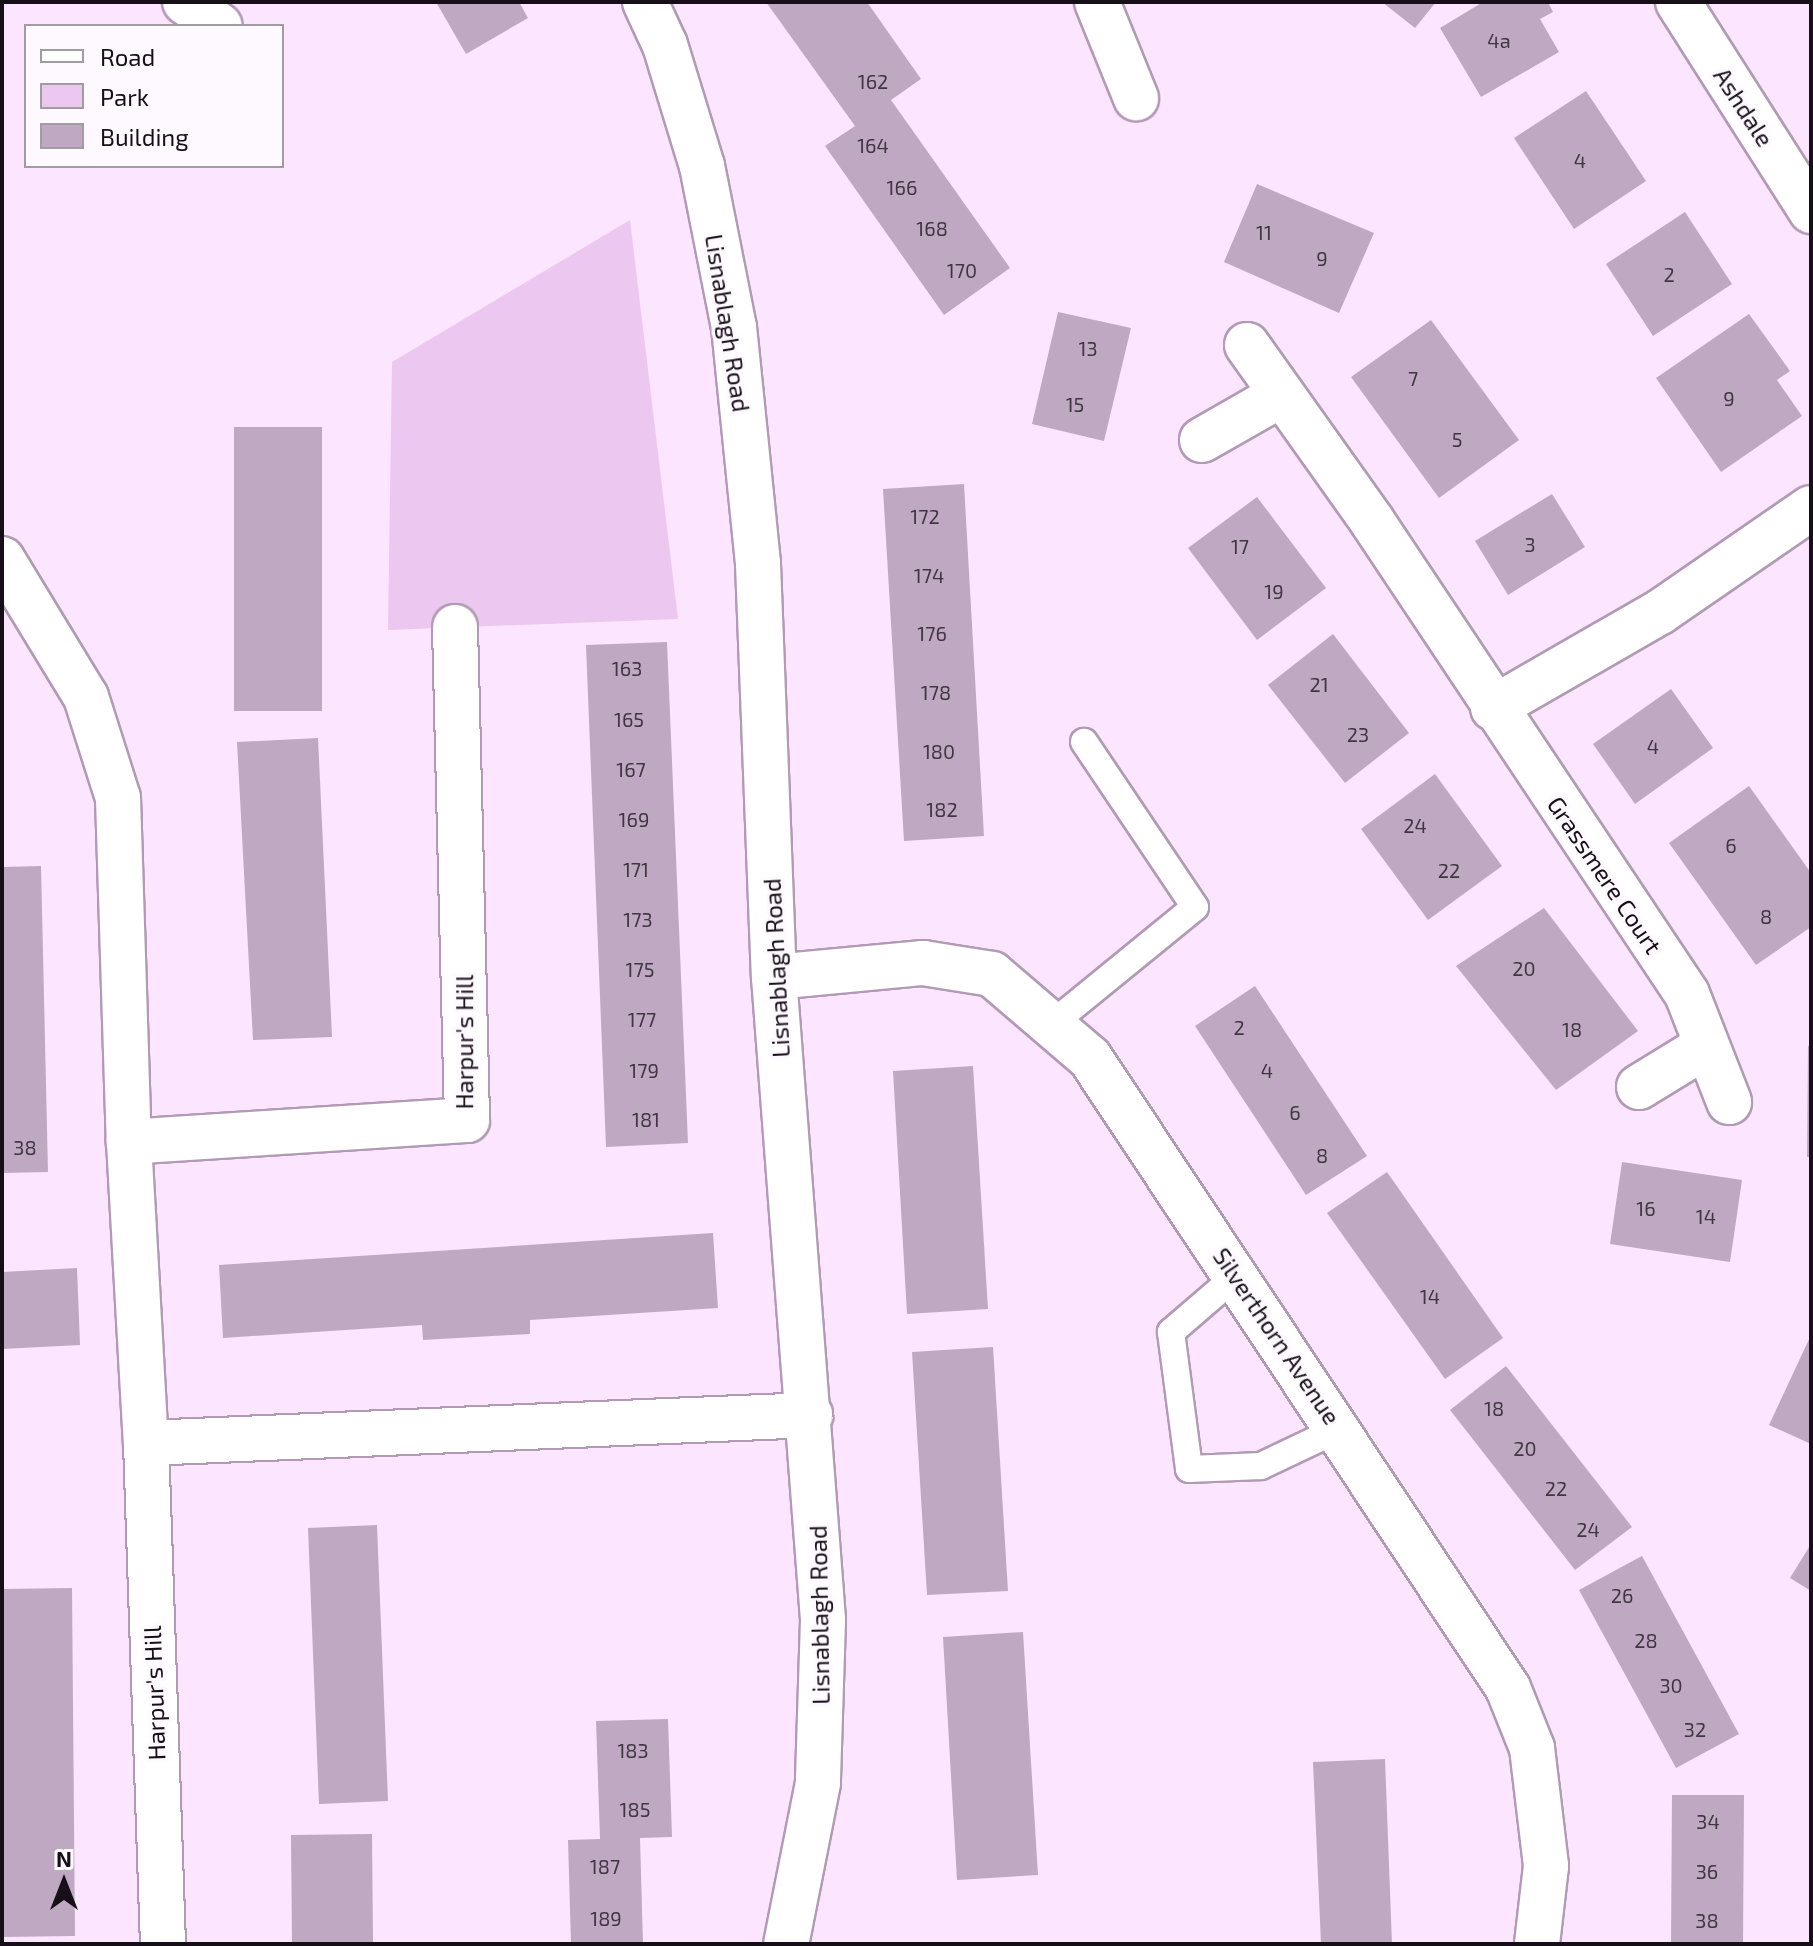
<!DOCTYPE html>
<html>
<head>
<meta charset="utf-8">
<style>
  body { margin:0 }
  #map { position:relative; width:1813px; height:1946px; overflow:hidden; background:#fce5ff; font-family:"Exo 2",sans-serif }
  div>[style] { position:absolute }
  .green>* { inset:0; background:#ecc8f1 }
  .building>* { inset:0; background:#bfa9c2 }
  .roads { filter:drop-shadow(2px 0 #b19bb4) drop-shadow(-2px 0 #b19bb4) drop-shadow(0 2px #b19bb4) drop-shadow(0 -2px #b19bb4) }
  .service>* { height:26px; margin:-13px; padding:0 13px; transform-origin:13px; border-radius:13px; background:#fff }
  .minor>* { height:44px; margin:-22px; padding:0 22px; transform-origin:22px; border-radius:22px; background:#fff }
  span { translate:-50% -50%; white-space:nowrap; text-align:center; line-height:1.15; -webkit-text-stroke:7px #fef9ff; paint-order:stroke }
  .number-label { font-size:20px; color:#403642 }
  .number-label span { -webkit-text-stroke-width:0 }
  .street-label { font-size:24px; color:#160f17 }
  .frame { position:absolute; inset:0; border:4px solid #160f17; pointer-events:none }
  .legend { position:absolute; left:24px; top:24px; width:260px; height:144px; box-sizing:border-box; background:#fef9ff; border:2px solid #a19ba2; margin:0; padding:10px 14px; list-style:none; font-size:24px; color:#160f17 }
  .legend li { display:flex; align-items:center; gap:16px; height:40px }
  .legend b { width:40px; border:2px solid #a19ba2 }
  .north { position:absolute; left:24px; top:1842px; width:80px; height:80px; -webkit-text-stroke:6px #fef9ff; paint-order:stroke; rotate:0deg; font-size:22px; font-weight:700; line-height:32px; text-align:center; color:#160f17 }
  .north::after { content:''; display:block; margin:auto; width:28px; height:36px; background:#160f17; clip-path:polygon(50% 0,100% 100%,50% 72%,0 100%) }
</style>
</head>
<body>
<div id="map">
  <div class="green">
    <i style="clip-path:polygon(630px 220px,678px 619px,388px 630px,392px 362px)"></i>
  </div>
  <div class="building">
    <i style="clip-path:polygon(436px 2px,519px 2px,528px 18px,466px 54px)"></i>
    <i style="clip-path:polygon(766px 2px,867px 2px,921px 79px,891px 100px,1010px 268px,944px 315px,825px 146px,855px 126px)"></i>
    <i style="clip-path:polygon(1382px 2px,1436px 2px,1415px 28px)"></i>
    <i style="clip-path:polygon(1483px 2px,1548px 2px,1553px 12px,1540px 19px,1559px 52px,1481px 97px,1440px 28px)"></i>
    <i style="clip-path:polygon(1586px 91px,1646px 181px,1574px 229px,1514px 138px)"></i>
    <i style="clip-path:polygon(1257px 184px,1374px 233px,1339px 313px,1224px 262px)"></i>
    <i style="clip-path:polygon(1685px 212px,1732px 284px,1653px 336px,1606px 264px)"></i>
    <i style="clip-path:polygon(1058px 312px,1131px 328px,1104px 441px,1032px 424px)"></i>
    <i style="clip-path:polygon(1749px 314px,1790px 371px,1777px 380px,1802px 416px,1721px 472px,1656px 378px)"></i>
    <i style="clip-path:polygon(1431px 320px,1519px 440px,1439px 498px,1351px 377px)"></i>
    <i style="clip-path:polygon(234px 427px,322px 427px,322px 711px,234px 711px)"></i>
    <i style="clip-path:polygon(964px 484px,984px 836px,904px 841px,883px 489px)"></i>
    <i style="clip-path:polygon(1552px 494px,1585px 547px,1508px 595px,1475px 541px)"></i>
    <i style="clip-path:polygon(1257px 497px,1326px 588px,1257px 640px,1188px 548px)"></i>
    <i style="clip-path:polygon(1333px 634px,1409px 733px,1345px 783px,1268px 685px)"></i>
    <i style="clip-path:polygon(667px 642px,688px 1143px,606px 1147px,586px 645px)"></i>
    <i style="clip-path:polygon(1671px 689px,1713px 748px,1635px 804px,1593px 744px)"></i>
    <i style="clip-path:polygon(318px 738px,332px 1037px,253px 1040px,237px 742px)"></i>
    <i style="clip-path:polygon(1435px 774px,1502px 866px,1428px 920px,1361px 829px)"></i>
    <i style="clip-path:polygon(1749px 786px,1811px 873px,1811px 927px,1756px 965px,1669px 843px)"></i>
    <i style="clip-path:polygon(41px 866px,48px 1172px,2px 1173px,2px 867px)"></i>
    <i style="clip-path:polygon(1544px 908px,1638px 1031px,1556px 1090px,1456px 966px)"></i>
    <i style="clip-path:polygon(1255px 986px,1367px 1156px,1306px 1195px,1195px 1026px)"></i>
    <i style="clip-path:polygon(1808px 1046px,1811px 1046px,1811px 1157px,1807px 1157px)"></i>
    <i style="clip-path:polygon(973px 1066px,988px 1309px,907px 1314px,893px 1071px)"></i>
    <i style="clip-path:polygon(1622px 1162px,1742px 1180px,1730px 1262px,1610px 1244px)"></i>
    <i style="clip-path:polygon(1387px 1172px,1503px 1338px,1445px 1379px,1327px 1213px)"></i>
    <i style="clip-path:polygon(713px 1233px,718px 1308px,530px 1320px,530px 1334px,423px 1340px,422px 1325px,223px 1338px,219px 1265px)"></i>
    <i style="clip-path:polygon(77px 1268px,80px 1345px,2px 1349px,2px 1272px)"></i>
    <i style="clip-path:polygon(1811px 1335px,1811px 1444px,1769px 1425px)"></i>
    <i style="clip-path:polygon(993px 1347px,1008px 1591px,927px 1595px,912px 1352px)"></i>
    <i style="clip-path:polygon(1506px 1366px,1632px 1527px,1575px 1570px,1450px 1410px)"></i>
    <i style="clip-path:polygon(377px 1525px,388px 1801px,319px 1804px,308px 1528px)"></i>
    <i style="clip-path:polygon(1811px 1544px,1811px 1591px,1790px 1578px)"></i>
    <i style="clip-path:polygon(1642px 1556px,1739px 1734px,1676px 1768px,1579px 1590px)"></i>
    <i style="clip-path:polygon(72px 1588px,75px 1936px,2px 1937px,2px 1589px)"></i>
    <i style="clip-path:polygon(1023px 1632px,1038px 1875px,957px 1880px,943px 1637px)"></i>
    <i style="clip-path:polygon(668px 1719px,672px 1837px,640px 1838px,643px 1944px,571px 1944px,568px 1840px,600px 1839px,596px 1721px)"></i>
    <i style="clip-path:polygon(1385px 1759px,1392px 1944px,1321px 1944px,1313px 1762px)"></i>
    <i style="clip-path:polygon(1672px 1795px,1744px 1795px,1743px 1944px,1671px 1944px)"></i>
    <i style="clip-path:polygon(372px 1834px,373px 1944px,292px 1944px,291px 1835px)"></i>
  </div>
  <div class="roads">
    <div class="service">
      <i style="left:1053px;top:1023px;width:183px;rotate:-39.2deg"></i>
      <i style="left:1195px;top:907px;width:199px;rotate:-123.9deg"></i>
      <i style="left:1236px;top:1276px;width:86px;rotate:139.3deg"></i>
      <i style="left:1171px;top:1332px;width:138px;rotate:82.5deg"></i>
      <i style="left:1189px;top:1469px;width:72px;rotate:-2.4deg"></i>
      <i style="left:1261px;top:1466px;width:86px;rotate:-25.4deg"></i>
    </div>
    <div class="minor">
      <i style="left:185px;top:2px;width:42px;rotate:34.4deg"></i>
      <i style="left:645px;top:2px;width:47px;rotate:65.1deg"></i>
      <i style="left:665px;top:45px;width:127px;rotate:73deg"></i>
      <i style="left:702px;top:166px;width:164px;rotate:78.8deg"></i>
      <i style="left:734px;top:327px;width:238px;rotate:84.2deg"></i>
      <i style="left:758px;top:564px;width:413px;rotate:87.8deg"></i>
      <i style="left:774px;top:977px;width:645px;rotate:85.64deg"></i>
      <i style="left:823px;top:1620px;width:163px;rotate:91.8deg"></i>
      <i style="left:818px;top:1783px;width:164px;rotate:101.2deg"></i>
      <i style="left:1097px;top:2px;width:104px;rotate:67.9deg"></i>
      <i style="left:1678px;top:2px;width:248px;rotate:57.5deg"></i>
      <i style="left:1247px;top:345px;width:216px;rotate:54.6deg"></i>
      <i style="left:1372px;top:521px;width:568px;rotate:56.34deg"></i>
      <i style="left:1687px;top:994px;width:116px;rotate:68.7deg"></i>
      <i style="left:1202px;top:440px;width:91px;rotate:-29.7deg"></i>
      <i style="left:2px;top:559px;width:162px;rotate:58.7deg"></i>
      <i style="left:86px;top:697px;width:106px;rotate:72.4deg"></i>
      <i style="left:118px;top:798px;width:344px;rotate:88.2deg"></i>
      <i style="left:455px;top:627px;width:493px;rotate:88.6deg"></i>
      <i style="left:467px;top:1120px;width:339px;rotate:176.3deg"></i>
      <i style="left:129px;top:1142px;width:301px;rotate:86.8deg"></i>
      <i style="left:146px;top:1443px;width:665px;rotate:-2.41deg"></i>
      <i style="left:1493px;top:708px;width:193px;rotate:-29.9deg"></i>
      <i style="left:1660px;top:612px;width:183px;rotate:-34.6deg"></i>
      <i style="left:774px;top:977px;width:150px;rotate:-5.4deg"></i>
      <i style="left:923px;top:963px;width:70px;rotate:9.1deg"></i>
      <i style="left:992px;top:974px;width:129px;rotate:40.6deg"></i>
      <i style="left:1090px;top:1058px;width:756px;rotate:56.44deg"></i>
      <i style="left:1508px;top:1688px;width:65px;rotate:68.2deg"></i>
      <i style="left:1532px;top:1748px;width:119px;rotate:83.2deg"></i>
      <i style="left:1546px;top:1866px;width:79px;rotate:96.6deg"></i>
      <i style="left:1639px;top:1087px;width:79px;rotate:-31.5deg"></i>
      <i style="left:146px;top:1443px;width:501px;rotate:88.06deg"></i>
    </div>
  </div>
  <div class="number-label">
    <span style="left:1499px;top:40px">4a</span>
    <span style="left:873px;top:81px">162</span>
    <span style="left:873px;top:145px">164</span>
    <span style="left:1580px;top:160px">4</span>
    <span style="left:902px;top:187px">166</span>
    <span style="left:932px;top:228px">168</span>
    <span style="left:1264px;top:232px">11</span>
    <span style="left:1322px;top:258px">9</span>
    <span style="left:962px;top:270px">170</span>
    <span style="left:1669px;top:274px">2</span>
    <span style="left:1088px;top:348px">13</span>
    <span style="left:1413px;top:378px">7</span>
    <span style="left:1729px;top:398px">9</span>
    <span style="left:1075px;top:404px">15</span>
    <span style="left:1457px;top:439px">5</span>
    <span style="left:925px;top:516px">172</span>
    <span style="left:1530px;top:544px">3</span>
    <span style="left:1240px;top:546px">17</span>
    <span style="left:929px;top:575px">174</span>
    <span style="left:1274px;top:591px">19</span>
    <span style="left:932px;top:633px">176</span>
    <span style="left:627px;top:668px">163</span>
    <span style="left:1319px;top:684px">21</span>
    <span style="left:936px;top:692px">178</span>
    <span style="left:629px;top:719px">165</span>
    <span style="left:1358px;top:734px">23</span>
    <span style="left:1653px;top:746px">4</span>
    <span style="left:939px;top:751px">180</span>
    <span style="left:631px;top:769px">167</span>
    <span style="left:942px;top:809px">182</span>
    <span style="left:634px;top:819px">169</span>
    <span style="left:1415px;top:825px">24</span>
    <span style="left:1731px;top:845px">6</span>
    <span style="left:636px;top:869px">171</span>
    <span style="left:1449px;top:870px">22</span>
    <span style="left:1766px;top:916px">8</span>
    <span style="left:638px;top:919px">173</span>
    <span style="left:1524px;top:968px">20</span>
    <span style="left:640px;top:969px">175</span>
    <span style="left:642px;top:1019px">177</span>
    <span style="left:1239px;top:1027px">2</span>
    <span style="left:1572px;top:1029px">18</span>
    <span style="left:644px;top:1070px">179</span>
    <span style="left:1267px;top:1070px">4</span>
    <span style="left:1295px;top:1112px">6</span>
    <span style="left:646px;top:1119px">181</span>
    <span style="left:25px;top:1147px">38</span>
    <span style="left:1322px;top:1155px">8</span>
    <span style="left:1646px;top:1208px">16</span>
    <span style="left:1706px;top:1216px">14</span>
    <span style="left:1430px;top:1296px">14</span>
    <span style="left:1494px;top:1408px">18</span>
    <span style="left:1525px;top:1448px">20</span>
    <span style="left:1556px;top:1488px">22</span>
    <span style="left:1588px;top:1529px">24</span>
    <span style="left:1622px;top:1595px">26</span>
    <span style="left:1646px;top:1640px">28</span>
    <span style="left:1671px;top:1685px">30</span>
    <span style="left:1695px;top:1729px">32</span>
    <span style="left:633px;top:1750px">183</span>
    <span style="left:635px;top:1809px">185</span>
    <span style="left:1708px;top:1821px">34</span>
    <span style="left:605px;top:1866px">187</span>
    <span style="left:1707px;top:1871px">36</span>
    <span style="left:606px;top:1918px">189</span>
    <span style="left:1707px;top:1920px">38</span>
  </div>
  <div class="street-label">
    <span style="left:1744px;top:107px;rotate:57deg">Ashdale</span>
    <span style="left:728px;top:323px;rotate:81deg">Lisnablagh Road</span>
    <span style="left:1605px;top:875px;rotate:56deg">Grassmere Court</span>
    <span style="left:776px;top:968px;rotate:-93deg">Lisnablagh Road</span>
    <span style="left:464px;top:1042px;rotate:-90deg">Harpur's Hill</span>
    <span style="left:1277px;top:1336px;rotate:56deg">Silverthorn Avenue</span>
    <span style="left:819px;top:1615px;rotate:-91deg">Lisnablagh Road</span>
    <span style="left:154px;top:1693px;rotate:-92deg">Harpur's Hill</span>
  </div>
  <div class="frame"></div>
  <ul class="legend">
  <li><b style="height:10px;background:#fff"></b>Road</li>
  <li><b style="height:22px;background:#ecc8f1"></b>Park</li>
  <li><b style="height:22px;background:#bfa9c2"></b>Building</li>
  </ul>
  <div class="north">N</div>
</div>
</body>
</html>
